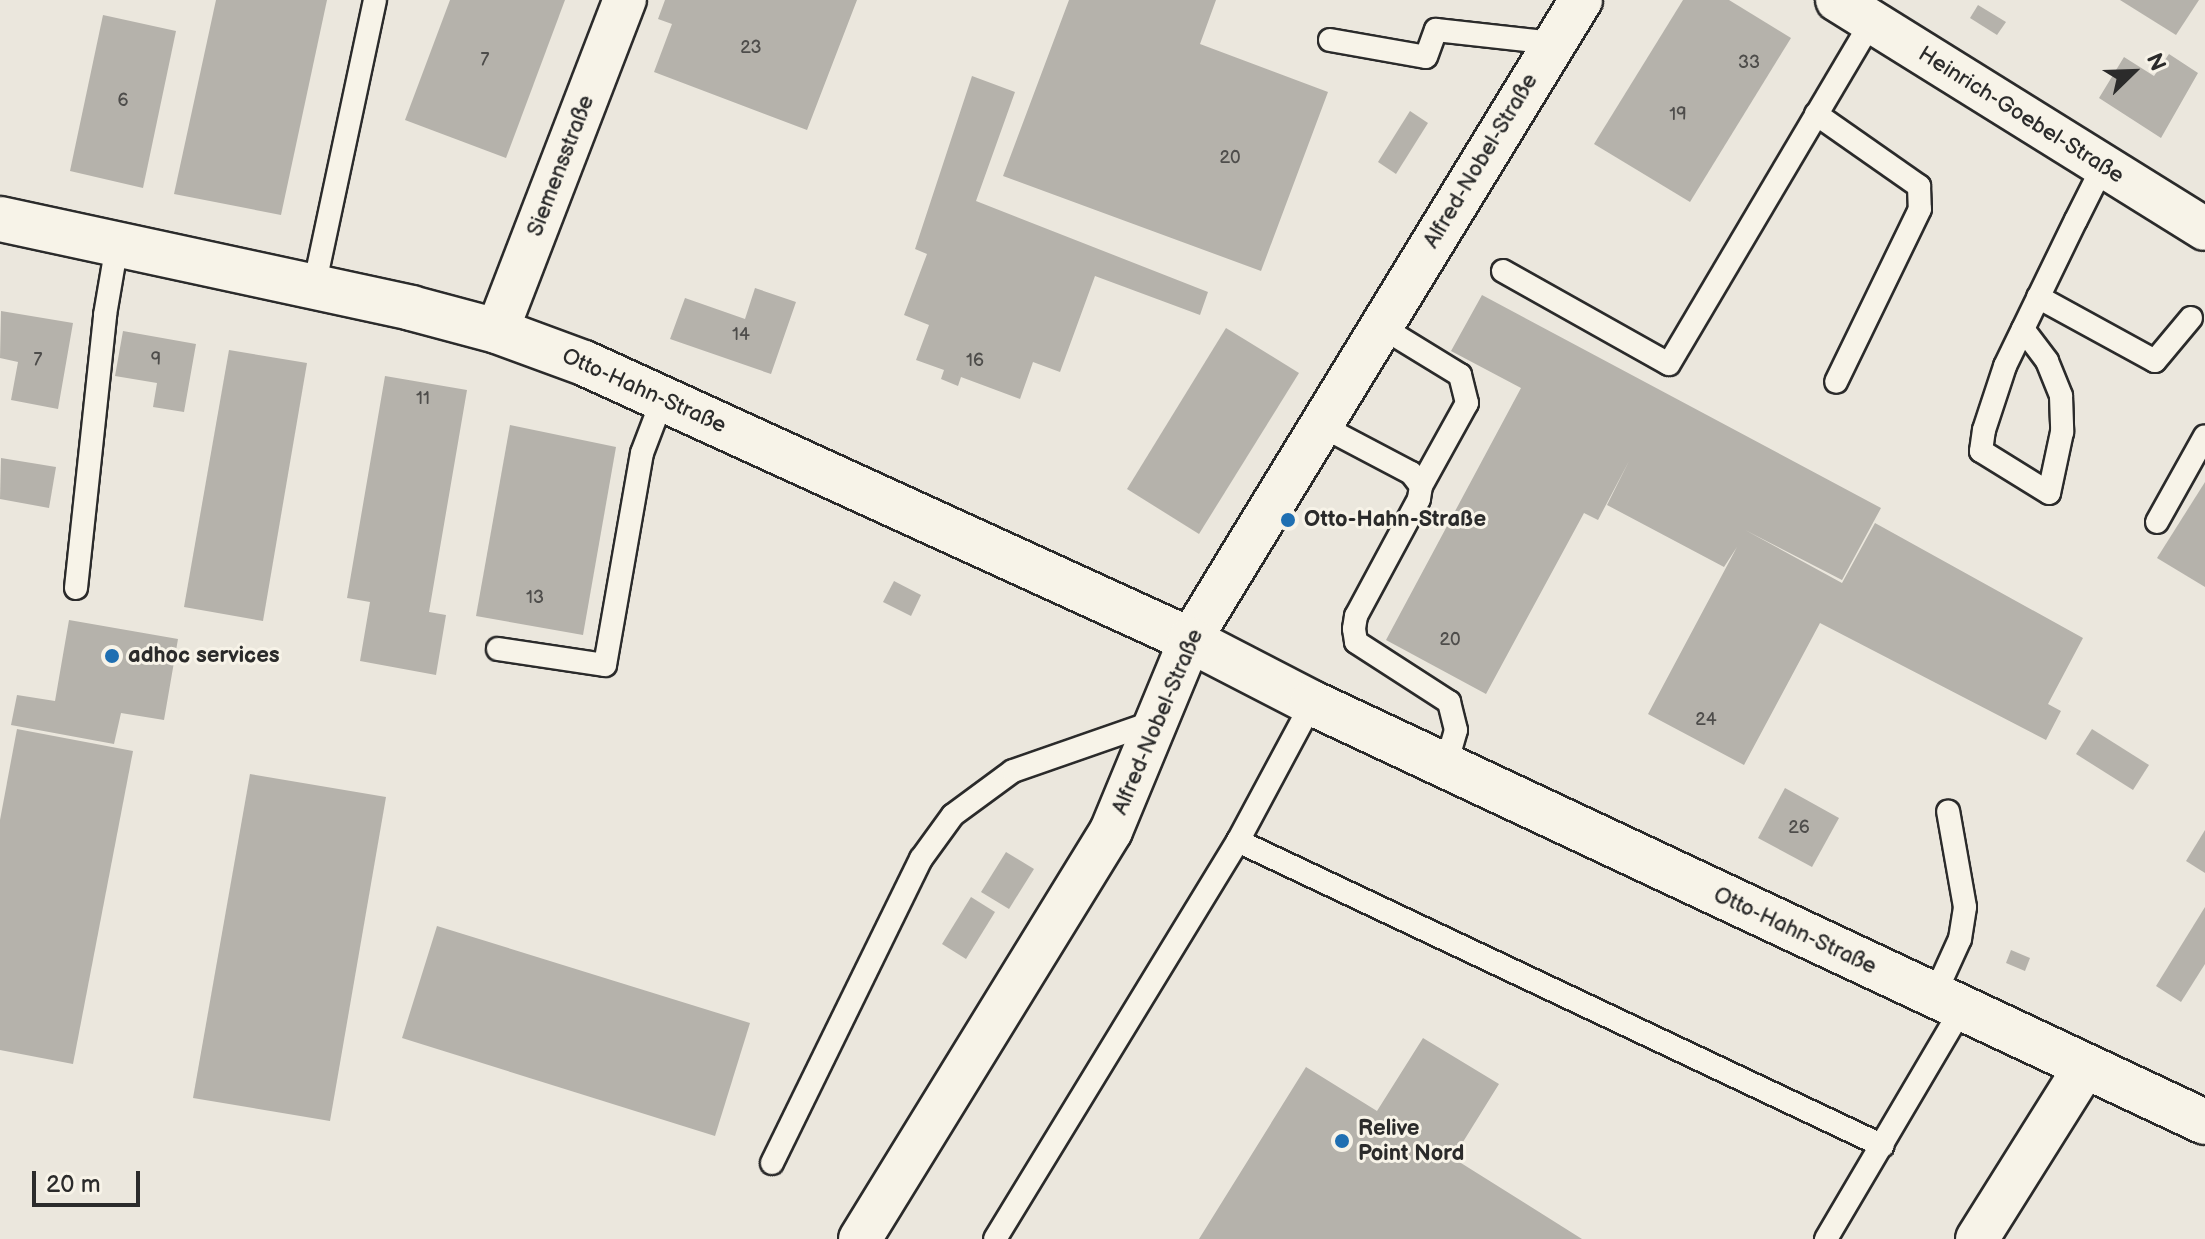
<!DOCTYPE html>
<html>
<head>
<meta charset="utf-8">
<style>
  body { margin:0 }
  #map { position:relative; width:2205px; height:1239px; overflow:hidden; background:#ebe7dd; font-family:"Balsamiq Sans",sans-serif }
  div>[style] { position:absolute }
  .building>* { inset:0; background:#b5b2ab }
  .roads { filter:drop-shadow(2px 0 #2b2b2b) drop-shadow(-2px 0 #2b2b2b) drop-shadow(0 2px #2b2b2b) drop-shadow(0 -2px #2b2b2b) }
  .service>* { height:22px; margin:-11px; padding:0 11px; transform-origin:11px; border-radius:11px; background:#f7f3e8 }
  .minor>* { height:42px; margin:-21px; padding:0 21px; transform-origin:21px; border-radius:21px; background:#f7f3e8 }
  .tertiary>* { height:44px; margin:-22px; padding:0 22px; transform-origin:22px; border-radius:22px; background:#f7f3e8 }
  .dots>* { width:22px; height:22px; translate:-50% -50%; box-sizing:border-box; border:4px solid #f7f3e8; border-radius:50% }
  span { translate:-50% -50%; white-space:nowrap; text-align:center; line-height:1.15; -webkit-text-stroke:6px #f7f3e8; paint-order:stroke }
  .number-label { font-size:18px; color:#4e4d4b }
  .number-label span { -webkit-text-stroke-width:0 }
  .street-label { font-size:22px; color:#2b2b2b }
  .poi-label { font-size:22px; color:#2b2b2b; font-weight:700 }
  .left { translate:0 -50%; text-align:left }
  .north { position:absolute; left:2093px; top:32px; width:80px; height:80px; -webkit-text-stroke:6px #f7f3e8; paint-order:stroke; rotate:67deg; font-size:22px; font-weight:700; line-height:32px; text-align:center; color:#2b2b2b }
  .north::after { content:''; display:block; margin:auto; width:28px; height:36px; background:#2b2b2b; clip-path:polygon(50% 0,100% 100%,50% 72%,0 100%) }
  .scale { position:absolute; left:32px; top:1171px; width:108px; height:36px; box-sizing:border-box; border:4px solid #2b2b2b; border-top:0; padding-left:10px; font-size:24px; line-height:28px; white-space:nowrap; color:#2b2b2b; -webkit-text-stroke:6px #f7f3e8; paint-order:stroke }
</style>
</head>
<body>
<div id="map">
  <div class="building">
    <i style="clip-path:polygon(216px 0,327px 0,281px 215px,174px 194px)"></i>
    <i style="clip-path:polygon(450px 0,565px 0,506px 158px,405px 120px)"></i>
    <i style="clip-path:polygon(665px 0,857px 0,807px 130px,654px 72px,672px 24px,658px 19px)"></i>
    <i style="clip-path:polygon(1069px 0,1216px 0,1200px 44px,1328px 92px,1261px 271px,1003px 176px)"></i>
    <i style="clip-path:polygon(1683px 0,1729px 0,1791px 38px,1690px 202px,1594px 144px)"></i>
    <i style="clip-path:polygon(2120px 0,2199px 0,2176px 35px)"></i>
    <i style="clip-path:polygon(1978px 5px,2006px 22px,1997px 35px,1970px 18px)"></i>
    <i style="clip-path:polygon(103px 15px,176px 31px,143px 188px,70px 171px)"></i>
    <i style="clip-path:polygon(2169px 54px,2198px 73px,2161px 138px,2099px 98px,2124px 57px,2154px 76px)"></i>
    <i style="clip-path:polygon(972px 76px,1015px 92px,976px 201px,1208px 292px,1200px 315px,1095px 276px,1060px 372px,1033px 362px,1020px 399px,961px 377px,958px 386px,941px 379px,944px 370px,916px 360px,929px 325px,904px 315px,927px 254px,915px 249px)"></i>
    <i style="clip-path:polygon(1410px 111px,1428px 123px,1396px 174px,1378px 162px)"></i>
    <i style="clip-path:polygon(755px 288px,796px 302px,771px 374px,670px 339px,685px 298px,745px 319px)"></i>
    <i style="clip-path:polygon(1482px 295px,1881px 508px,1842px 580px,1745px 530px,1842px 583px,1875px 523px,2083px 638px,2048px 704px,2061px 711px,2046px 740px,1820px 623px,1744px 765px,1648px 714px,1737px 547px,1724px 567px,1607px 505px,1629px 461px,1598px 520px,1584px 513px,1486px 694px,1386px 640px,1521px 388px,1451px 351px)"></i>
    <i style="clip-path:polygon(1px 311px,73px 323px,58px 409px,11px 400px,18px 362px,0 358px)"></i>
    <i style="clip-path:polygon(1226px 328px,1299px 373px,1199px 534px,1127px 489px)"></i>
    <i style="clip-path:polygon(123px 331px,196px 344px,184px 412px,153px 407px,157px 383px,115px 376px)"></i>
    <i style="clip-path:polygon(229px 350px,307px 363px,263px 621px,184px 607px)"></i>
    <i style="clip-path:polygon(385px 376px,467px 390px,429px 612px,446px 615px,436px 675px,360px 661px,370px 602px,347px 598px)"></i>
    <i style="clip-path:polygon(510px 425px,616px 447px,583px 635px,476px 616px)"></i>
    <i style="clip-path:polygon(1px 458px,56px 467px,49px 508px,0 499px)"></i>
    <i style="clip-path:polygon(2205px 482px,2205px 587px,2157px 558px)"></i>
    <i style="clip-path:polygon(894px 581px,921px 595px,911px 616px,883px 602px)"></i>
    <i style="clip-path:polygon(69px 620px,178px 639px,164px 720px,121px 713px,114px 744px,11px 725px,17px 695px,55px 701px)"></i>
    <i style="clip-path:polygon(17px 729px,133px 751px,73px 1064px,0 1050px,0 820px)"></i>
    <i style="clip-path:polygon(2092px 729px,2149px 765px,2133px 790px,2076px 754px)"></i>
    <i style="clip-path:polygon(250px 774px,386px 797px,330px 1121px,193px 1098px)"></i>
    <i style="clip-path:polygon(1785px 788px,1839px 818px,1812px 867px,1758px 838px)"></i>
    <i style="clip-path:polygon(2205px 830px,2205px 873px,2186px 861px)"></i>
    <i style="clip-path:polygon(1006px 852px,1034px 869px,1009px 909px,981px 892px)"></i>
    <i style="clip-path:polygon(971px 897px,995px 912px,966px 959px,942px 944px)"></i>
    <i style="clip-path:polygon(2205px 907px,2205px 964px,2181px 1002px,2156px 986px)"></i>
    <i style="clip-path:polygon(437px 926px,750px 1023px,715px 1136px,402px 1038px)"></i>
    <i style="clip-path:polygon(2011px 950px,2030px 958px,2025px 971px,2006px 963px)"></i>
    <i style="clip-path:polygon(1423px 1038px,1499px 1084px,1453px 1158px,1582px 1239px,1199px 1239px,1306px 1067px,1377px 1111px)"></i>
  </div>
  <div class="roads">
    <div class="service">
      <i style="left:1330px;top:40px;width:97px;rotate:10deg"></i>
      <i style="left:1426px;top:57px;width:29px;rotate:-70deg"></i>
      <i style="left:1436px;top:30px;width:118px;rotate:6.3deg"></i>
      <i style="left:1816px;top:114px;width:126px;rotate:35deg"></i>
      <i style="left:1919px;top:186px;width:23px;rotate:88deg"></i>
      <i style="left:1920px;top:209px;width:192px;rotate:115.9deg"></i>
      <i style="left:1503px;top:271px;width:190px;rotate:29.3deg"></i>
      <i style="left:1669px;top:364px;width:399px;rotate:-59.4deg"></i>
      <i style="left:314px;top:287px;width:293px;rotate:-78deg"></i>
      <i style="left:2038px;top:297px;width:133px;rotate:28.7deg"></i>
      <i style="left:2155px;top:361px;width:56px;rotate:-50.1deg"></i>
      <i style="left:1380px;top:326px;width:94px;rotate:31.5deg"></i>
      <i style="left:1460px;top:375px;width:29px;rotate:76deg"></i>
      <i style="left:1467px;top:403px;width:95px;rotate:119deg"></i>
      <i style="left:2023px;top:329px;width:40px;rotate:53deg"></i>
      <i style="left:2047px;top:361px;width:38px;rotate:68deg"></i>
      <i style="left:2061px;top:396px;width:36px;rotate:88deg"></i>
      <i style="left:2062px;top:432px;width:62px;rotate:102deg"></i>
      <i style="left:2049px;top:493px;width:80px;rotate:-148.3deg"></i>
      <i style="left:1981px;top:451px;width:21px;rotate:-82deg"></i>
      <i style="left:1984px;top:430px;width:67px;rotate:-71.8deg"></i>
      <i style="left:2005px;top:366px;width:162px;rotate:-64.1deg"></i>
      <i style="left:2076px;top:220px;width:60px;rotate:-63.4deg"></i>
      <i style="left:1320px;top:425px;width:103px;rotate:27.8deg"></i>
      <i style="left:1411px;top:473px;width:16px;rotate:52deg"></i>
      <i style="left:1421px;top:486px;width:13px;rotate:99deg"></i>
      <i style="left:1419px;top:499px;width:133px;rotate:118.3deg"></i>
      <i style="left:1356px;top:616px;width:13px;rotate:99deg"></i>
      <i style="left:1354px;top:629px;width:13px;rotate:81deg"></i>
      <i style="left:1356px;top:642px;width:111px;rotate:32.8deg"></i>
      <i style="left:1449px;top:702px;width:29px;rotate:76deg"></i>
      <i style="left:1456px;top:730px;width:37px;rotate:106deg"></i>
      <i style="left:2157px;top:522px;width:98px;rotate:-60.8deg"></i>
      <i style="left:76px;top:588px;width:275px;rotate:-83.9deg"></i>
      <i style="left:105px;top:315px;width:71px;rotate:-80.3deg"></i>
      <i style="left:498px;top:649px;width:108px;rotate:8.5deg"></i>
      <i style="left:605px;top:665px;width:215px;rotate:-80.1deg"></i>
      <i style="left:642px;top:453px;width:59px;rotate:-69.1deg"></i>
      <i style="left:1238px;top:841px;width:713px;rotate:25.31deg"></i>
      <i style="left:1934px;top:996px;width:63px;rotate:-65.5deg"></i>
      <i style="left:1960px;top:939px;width:32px;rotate:-81deg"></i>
      <i style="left:1965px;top:907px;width:97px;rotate:-100deg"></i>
      <i style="left:772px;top:1163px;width:339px;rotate:-63.9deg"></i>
      <i style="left:921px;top:859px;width:54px;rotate:-54deg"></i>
      <i style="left:953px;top:815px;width:74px;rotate:-36.3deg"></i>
      <i style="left:1013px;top:771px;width:149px;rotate:-19.2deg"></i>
      <i style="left:995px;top:1239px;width:466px;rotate:-58.6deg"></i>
      <i style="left:1238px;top:841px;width:157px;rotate:-61.8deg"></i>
      <i style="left:1826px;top:1239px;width:266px;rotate:-59.5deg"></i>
    </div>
    <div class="minor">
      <i style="left:1837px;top:0;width:433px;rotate:31.9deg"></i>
      <i style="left:497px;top:331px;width:355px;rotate:-68.9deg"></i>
      <i style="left:860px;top:1239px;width:479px;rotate:-58.4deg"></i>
      <i style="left:1111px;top:831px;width:207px;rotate:-67.5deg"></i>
      <i style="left:1190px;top:640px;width:750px;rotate:-58.58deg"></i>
      <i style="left:1977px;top:1239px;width:203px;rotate:-57.9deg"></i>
    </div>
    <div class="tertiary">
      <i style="left:0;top:219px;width:421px;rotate:12.2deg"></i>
      <i style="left:411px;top:308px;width:89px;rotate:15deg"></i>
      <i style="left:497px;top:331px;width:93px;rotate:20.2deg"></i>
      <i style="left:584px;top:363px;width:666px;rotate:24.56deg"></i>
      <i style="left:1190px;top:640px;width:137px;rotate:27.3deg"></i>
      <i style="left:1312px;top:703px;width:986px;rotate:25.14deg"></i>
    </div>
  </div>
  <div class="dots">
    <i style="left:1288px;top:520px;background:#1f6fb2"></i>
    <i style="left:112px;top:656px;background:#1f6fb2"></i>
    <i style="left:1342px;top:1141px;background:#1f6fb2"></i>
  </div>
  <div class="number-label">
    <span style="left:751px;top:48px">23</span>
    <span style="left:485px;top:60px">7</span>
    <span style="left:1749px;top:63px">33</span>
    <span style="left:123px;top:101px">6</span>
    <span style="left:1678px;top:115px">19</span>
    <span style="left:1230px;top:158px">20</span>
    <span style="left:741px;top:335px">14</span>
    <span style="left:38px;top:360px">7</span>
    <span style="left:156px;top:360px">9</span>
    <span style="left:975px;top:361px">16</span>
    <span style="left:423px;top:399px">11</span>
    <span style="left:535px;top:598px">13</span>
    <span style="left:1450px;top:640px">20</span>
    <span style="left:1706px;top:720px">24</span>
    <span style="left:1799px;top:828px">26</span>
  </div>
  <div class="street-label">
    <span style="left:2021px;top:115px;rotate:32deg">Heinrich-Goebel-Straße</span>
    <span style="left:1481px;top:161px;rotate:-59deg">Alfred-Nobel-Straße</span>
    <span style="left:561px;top:166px;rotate:-69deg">Siemensstraße</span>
    <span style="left:644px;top:391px;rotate:24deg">Otto-Hahn-Straße</span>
    <span style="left:1158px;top:722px;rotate:-67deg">Alfred-Nobel-Straße</span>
    <span style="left:1795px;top:931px;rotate:25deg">Otto-Hahn-Straße</span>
  </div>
  <div class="poi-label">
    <span class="left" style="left:1304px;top:520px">Otto-Hahn-Straße</span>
    <span class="left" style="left:128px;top:656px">adhoc services</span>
    <span class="left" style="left:1358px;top:1141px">Relive<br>Point Nord</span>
  </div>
  <div class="north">N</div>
  <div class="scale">20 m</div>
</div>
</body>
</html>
